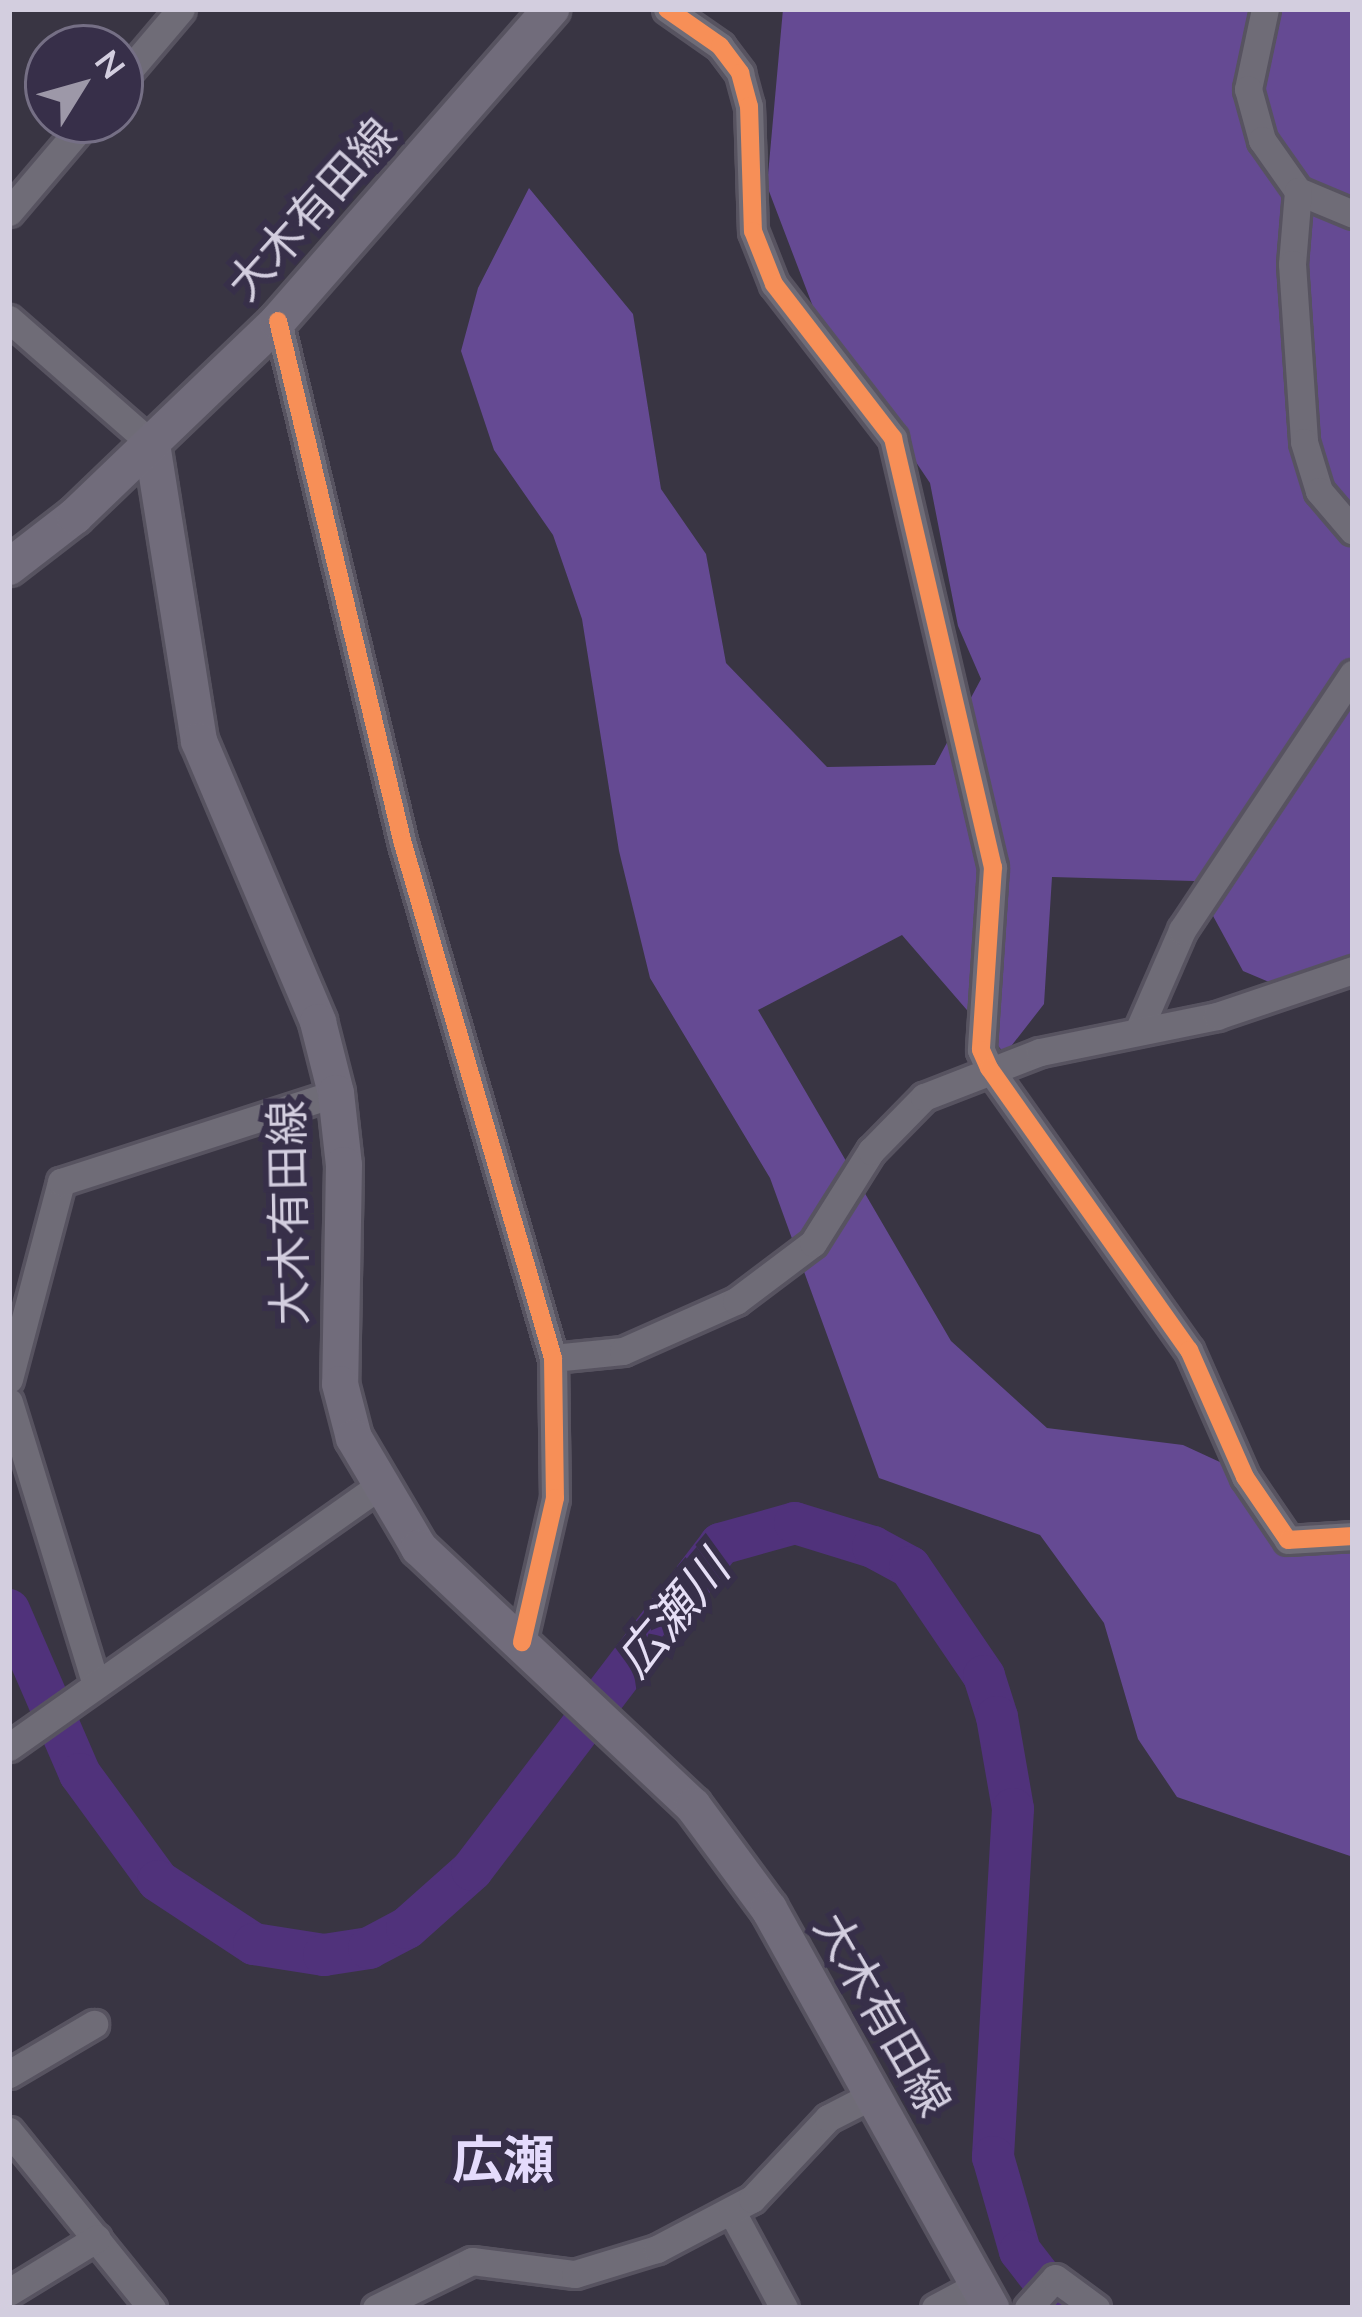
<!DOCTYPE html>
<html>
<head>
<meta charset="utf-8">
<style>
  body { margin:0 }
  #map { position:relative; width:1362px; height:2317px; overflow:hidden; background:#393543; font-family:Mulish,"Noto Sans JP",sans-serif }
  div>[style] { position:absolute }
  .forest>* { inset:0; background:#654a93 }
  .river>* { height:42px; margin:-21px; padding:0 21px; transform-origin:21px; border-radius:21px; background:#50327b }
  .roads { filter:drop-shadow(3px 0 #575360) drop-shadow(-3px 0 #575360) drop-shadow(0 3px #575360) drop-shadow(0 -3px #575360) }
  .minor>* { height:27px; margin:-13.5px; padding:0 13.5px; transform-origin:13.5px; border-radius:13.5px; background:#6f6c77 }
  .major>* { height:36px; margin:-18px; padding:0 18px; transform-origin:18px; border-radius:18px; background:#716c7b }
  .cycleway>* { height:18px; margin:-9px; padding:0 9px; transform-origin:9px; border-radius:9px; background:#f78f57 }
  span { translate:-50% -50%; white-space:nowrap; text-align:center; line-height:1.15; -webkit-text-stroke:12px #372f49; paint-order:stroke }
  .street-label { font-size:45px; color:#d3cedf }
  .water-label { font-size:48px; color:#e5def5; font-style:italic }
  .quarter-label { font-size:51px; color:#e4dbfc; font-weight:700 }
  .frame { position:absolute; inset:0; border:12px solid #d3cedf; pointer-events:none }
  .north { position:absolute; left:24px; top:24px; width:120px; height:120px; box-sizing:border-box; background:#372f49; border:3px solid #756f85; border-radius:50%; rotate:53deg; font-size:33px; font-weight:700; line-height:48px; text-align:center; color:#d3cedf }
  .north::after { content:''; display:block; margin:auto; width:42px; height:54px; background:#9d98a8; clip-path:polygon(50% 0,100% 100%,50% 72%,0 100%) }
</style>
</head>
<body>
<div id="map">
  <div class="forest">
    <i style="clip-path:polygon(783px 9px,1353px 9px,1353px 975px,1283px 988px,1243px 971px,1194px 881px,1052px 877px,1044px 1004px,1005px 1054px,902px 935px,758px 1010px,951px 1341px,1047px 1428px,1183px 1445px,1222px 1463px,1280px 1553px,1353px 1545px,1353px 1857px,1177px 1797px,1138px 1739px,1104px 1623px,1040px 1535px,879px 1478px,770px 1178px,650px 978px,619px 851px,582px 619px,553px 535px,494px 450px,461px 351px,478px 288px,529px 188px,633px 314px,661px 489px,706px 554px,726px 663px,827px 767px,935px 765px,981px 679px,958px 626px,930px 483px,815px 312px,767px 186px)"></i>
  </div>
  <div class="river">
    <i style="left:9px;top:1610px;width:179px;rotate:66.6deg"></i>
    <i style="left:80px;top:1774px;width:132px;rotate:53.9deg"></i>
    <i style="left:158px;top:1881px;width:115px;rotate:33.3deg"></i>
    <i style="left:254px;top:1944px;width:71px;rotate:8.9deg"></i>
    <i style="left:324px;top:1955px;width:46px;rotate:-8.8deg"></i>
    <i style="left:369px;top:1948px;width:43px;rotate:-27.8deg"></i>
    <i style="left:407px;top:1928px;width:87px;rotate:-41.7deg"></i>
    <i style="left:472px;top:1870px;width:410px;rotate:-52.7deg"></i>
    <i style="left:720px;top:1544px;width:78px;rotate:-15.6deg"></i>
    <i style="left:795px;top:1523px;width:82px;rotate:17.1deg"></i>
    <i style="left:873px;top:1547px;width:42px;rotate:28.4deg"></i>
    <i style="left:910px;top:1567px;width:132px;rotate:55.8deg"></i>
    <i style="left:984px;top:1676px;width:43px;rotate:72.4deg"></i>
    <i style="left:997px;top:1717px;width:93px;rotate:80.1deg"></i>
    <i style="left:1013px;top:1809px;width:349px;rotate:93.3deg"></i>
    <i style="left:993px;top:2157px;width:98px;rotate:74deg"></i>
    <i style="left:1020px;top:2251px;width:72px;rotate:52.3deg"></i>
  </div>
  <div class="roads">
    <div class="minor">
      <i style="left:667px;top:9px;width:65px;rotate:34.9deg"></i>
      <i style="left:720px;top:46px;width:34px;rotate:53deg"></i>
      <i style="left:740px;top:73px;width:34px;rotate:75deg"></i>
      <i style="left:749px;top:106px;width:125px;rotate:88.2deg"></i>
      <i style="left:753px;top:231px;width:57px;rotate:68.4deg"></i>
      <i style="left:774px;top:284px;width:195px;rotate:52.3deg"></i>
      <i style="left:893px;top:438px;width:441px;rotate:76.9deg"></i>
      <i style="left:993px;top:867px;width:183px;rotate:93.8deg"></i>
      <i style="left:981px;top:1050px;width:20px;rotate:66deg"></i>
      <i style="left:989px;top:1068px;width:346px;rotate:54.7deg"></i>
      <i style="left:1189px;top:1350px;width:139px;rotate:66.2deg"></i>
      <i style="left:1245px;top:1477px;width:76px;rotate:55.7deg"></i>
      <i style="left:1288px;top:1540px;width:65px;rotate:-3.5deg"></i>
      <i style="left:1265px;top:9px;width:82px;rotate:102deg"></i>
      <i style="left:1248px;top:89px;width:53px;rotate:74.6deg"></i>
      <i style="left:1262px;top:140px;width:62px;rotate:54.8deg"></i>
      <i style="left:1298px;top:191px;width:60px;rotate:22.7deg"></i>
      <i style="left:120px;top:81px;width:94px;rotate:-49.7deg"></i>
      <i style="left:1298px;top:191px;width:73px;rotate:94.7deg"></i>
      <i style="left:1292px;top:264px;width:178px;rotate:86.1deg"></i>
      <i style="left:1304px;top:442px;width:51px;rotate:73deg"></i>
      <i style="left:1319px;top:491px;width:52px;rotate:49.6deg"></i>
      <i style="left:9px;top:212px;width:121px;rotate:-49.7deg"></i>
      <i style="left:9px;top:319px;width:190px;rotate:41.2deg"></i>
      <i style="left:278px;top:321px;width:538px;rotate:76.56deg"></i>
      <i style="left:403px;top:844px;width:535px;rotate:73.73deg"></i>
      <i style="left:553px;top:1358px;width:140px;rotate:89.2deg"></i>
      <i style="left:555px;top:1498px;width:148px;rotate:102.9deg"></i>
      <i style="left:1139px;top:1029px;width:108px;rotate:-66.5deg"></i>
      <i style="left:1182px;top:930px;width:308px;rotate:-56.3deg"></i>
      <i style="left:553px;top:1358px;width:70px;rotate:-5.7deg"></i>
      <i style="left:623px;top:1351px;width:124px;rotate:-23.9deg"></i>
      <i style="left:736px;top:1301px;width:96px;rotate:-37deg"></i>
      <i style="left:813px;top:1243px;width:109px;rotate:-57.8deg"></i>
      <i style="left:871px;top:1151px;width:76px;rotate:-45.5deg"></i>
      <i style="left:924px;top:1097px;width:124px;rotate:-21.2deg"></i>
      <i style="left:1040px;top:1052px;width:181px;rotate:-11.5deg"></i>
      <i style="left:1217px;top:1016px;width:144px;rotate:-18.7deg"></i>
      <i style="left:9px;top:1379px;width:204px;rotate:-75.2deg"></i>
      <i style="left:61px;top:1182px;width:289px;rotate:-17.9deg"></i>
      <i style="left:9px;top:1402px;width:293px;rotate:72.9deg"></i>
      <i style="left:9px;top:1747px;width:451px;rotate:-35.2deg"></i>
      <i style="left:9px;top:2074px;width:99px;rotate:-30.5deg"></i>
      <i style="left:9px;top:2131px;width:228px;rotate:51.1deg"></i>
      <i style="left:732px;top:2212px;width:109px;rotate:61.6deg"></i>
      <i style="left:9px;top:2292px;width:103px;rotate:-31.5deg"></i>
      <i style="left:376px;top:2308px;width:107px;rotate:-26.1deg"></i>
      <i style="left:472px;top:2261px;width:104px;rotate:7.2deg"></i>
      <i style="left:575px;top:2274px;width:86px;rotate:-17deg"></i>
      <i style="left:657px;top:2249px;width:107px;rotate:-27.8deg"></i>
      <i style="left:752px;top:2199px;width:111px;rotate:-46.8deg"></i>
      <i style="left:828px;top:2118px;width:48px;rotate:-27.1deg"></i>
      <i style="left:935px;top:2308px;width:49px;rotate:-28.1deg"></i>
      <i style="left:1028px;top:2308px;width:40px;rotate:-48deg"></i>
      <i style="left:1055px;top:2278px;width:51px;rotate:36.2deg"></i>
    </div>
    <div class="major">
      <i style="left:152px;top:444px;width:301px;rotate:81deg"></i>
      <i style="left:199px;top:741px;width:305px;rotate:67deg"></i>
      <i style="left:318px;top:1022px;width:73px;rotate:75.8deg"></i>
      <i style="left:336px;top:1093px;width:72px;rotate:83.7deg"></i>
      <i style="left:344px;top:1165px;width:219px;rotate:91deg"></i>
      <i style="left:340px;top:1384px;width:56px;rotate:75.5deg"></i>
      <i style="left:354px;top:1438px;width:128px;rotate:59.4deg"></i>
      <i style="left:419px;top:1548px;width:376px;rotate:43.3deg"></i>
      <i style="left:693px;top:1806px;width:128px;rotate:53.6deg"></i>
      <i style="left:769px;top:1909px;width:457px;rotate:60.9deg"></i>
      <i style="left:9px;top:567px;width:83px;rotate:-37.7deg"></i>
      <i style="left:75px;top:516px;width:281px;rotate:-43.8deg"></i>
      <i style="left:278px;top:321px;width:415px;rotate:-48.8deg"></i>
    </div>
  </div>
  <div class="cycleway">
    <i style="left:667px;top:9px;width:65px;rotate:34.9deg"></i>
    <i style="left:720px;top:46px;width:34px;rotate:53deg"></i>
    <i style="left:740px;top:73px;width:34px;rotate:75deg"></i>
    <i style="left:749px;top:106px;width:125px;rotate:88.2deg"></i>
    <i style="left:753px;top:231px;width:57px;rotate:68.4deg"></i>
    <i style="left:774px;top:284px;width:195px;rotate:52.3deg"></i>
    <i style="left:893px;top:438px;width:441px;rotate:76.9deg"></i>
    <i style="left:993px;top:867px;width:183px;rotate:93.8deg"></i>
    <i style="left:981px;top:1050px;width:20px;rotate:66deg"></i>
    <i style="left:989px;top:1068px;width:346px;rotate:54.7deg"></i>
    <i style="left:1189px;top:1350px;width:139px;rotate:66.2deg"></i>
    <i style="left:1245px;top:1477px;width:76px;rotate:55.7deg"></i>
    <i style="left:1288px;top:1540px;width:65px;rotate:-3.5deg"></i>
    <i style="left:278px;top:321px;width:538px;rotate:76.56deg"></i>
    <i style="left:403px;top:844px;width:535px;rotate:73.73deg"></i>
    <i style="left:553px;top:1358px;width:140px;rotate:89.2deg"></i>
    <i style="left:555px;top:1498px;width:148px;rotate:102.9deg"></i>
  </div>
  <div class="street-label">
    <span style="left:311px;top:209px;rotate:-48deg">大木有田線</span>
    <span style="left:288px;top:1213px;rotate:-91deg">大木有田線</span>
    <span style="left:883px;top:2014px;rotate:60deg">大木有田線</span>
  </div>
  <div class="water-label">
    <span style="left:672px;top:1614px;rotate:-50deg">広瀬川</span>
  </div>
  <div class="quarter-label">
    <span style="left:503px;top:2159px">広瀬</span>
  </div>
  <div class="frame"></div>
  <div class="north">N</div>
</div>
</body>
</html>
